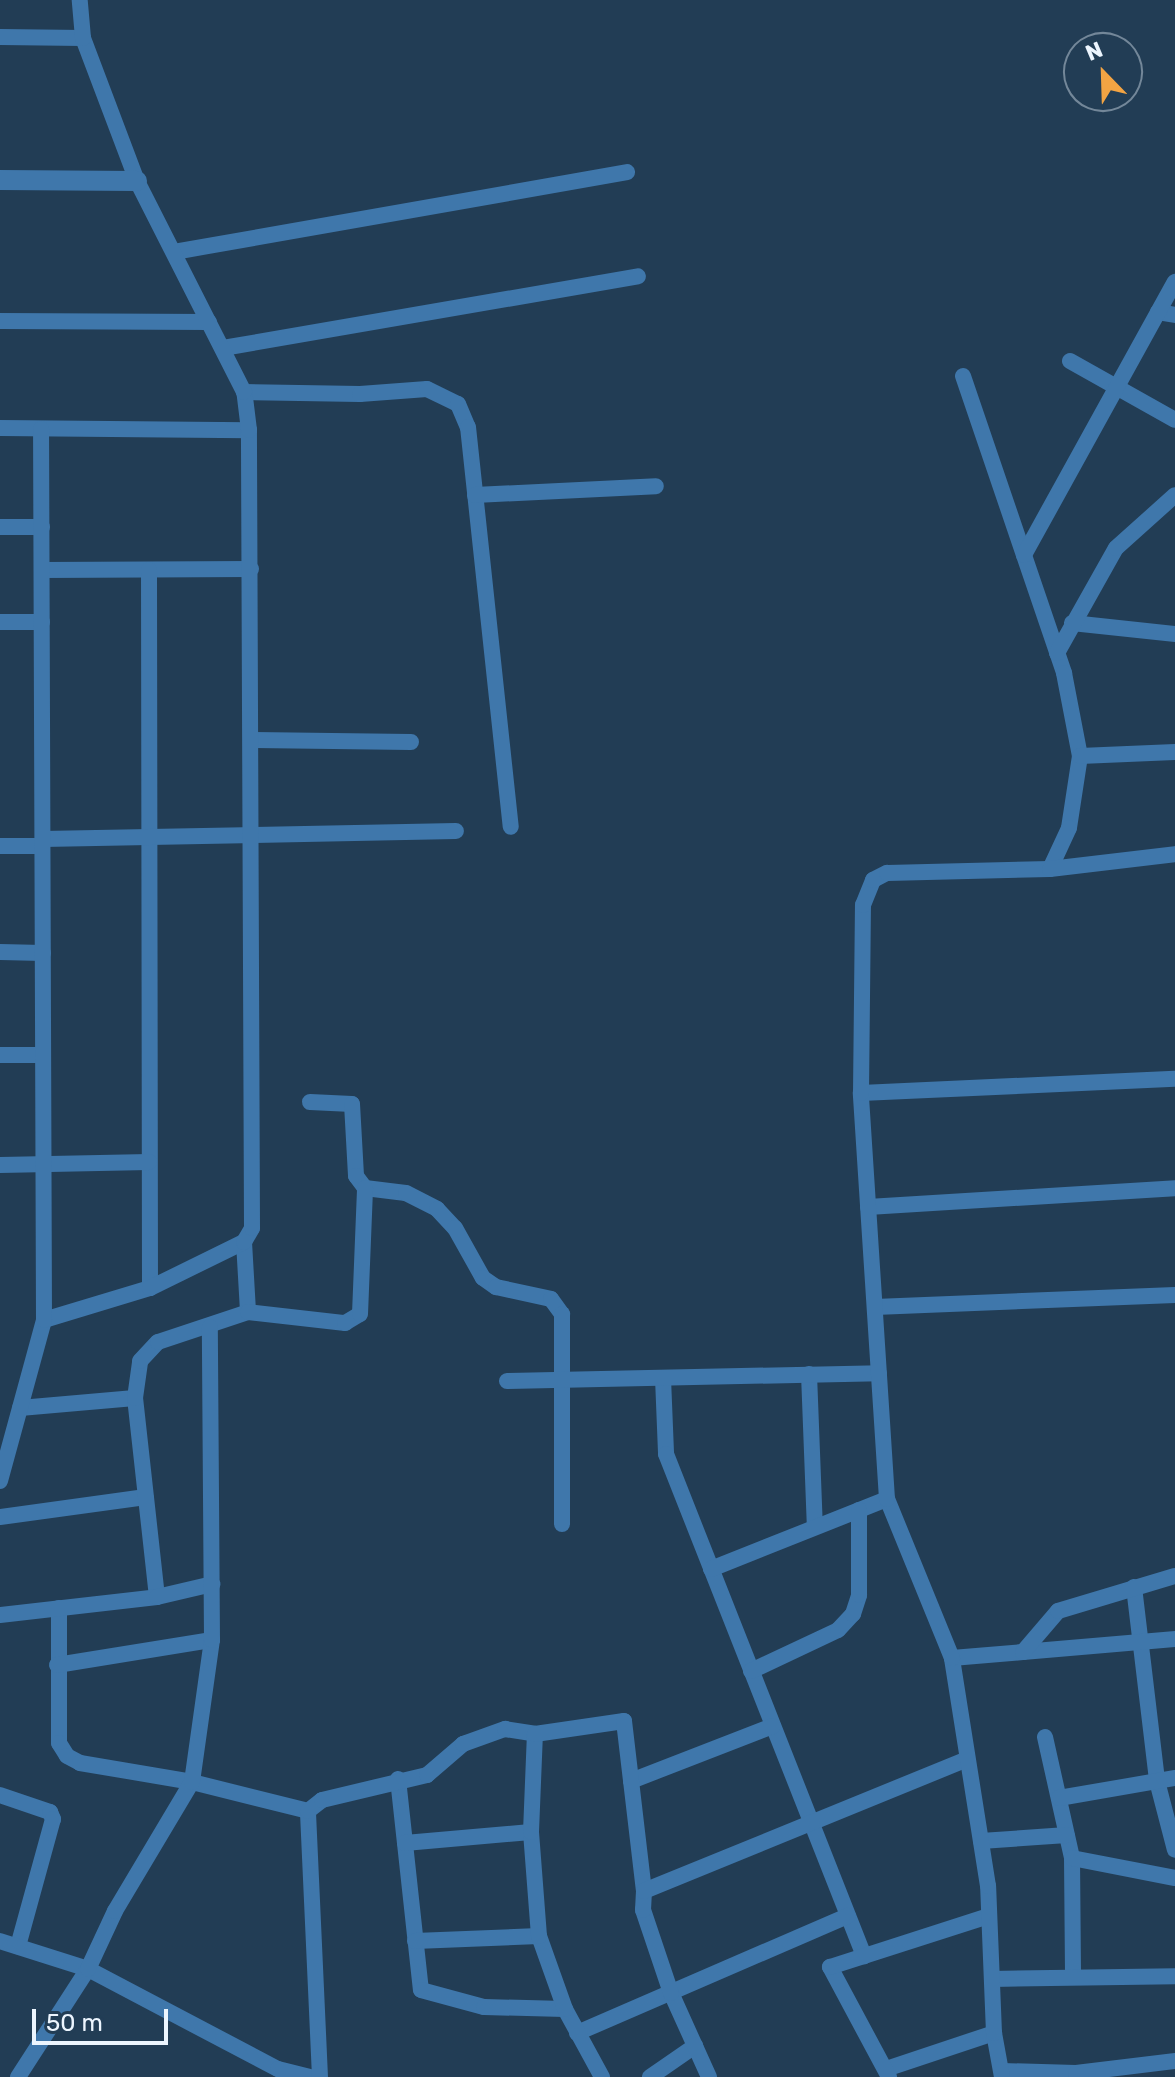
<!DOCTYPE html>
<html>
<head>
<meta charset="utf-8">
<style>
  body { margin:0 }
  #map { position:relative; width:1175px; height:2077px; overflow:hidden; background:#223d55; font-family:Rubik,sans-serif }
  div>[style] { position:absolute }
  .minor>* { height:16px; margin:-8px; padding:0 8px; transform-origin:8px; border-radius:8px; background:#3f77ab }
  .tertiary>* { height:20px; margin:-10px; padding:0 10px; transform-origin:10px; border-radius:10px; background:#3f77ab }
  span { translate:-50% -50%; white-space:nowrap; text-align:center; line-height:1.15; -webkit-text-stroke:7px #223d55; paint-order:stroke }
  .north { position:absolute; left:1063px; top:32px; width:80px; height:80px; box-sizing:border-box; background:#223d55; border:2px solid #738799; border-radius:50%; rotate:337deg; font-size:22px; font-weight:700; line-height:32px; text-align:center; color:#ecf5fe }
  .north::after { content:''; display:block; margin:auto; width:28px; height:36px; background:#f3a443; clip-path:polygon(50% 0,100% 100%,50% 72%,0 100%) }
  .scale { position:absolute; left:32px; top:2009px; width:136px; height:36px; box-sizing:border-box; border:4px solid #ecf5fe; border-top:0; padding-left:10px; font-size:24px; line-height:28px; white-space:nowrap; color:#ecf5fe; -webkit-text-stroke:6px #223d55; paint-order:stroke }
</style>
</head>
<body>
<div id="map">
  <div class="minor">
    <i style="left:0;top:37px;width:83px;rotate:0.7deg"></i>
    <i style="left:174px;top:252px;width:460px;rotate:-10deg"></i>
    <i style="left:1158px;top:312px;width:17px;rotate:10deg"></i>
    <i style="left:0;top:321px;width:209px;rotate:0.3deg"></i>
    <i style="left:223px;top:348px;width:421px;rotate:-9.8deg"></i>
    <i style="left:1070px;top:361px;width:120px;rotate:29.3deg"></i>
    <i style="left:963px;top:376px;width:314px;rotate:71.2deg"></i>
    <i style="left:1064px;top:673px;width:85px;rotate:79.1deg"></i>
    <i style="left:1080px;top:756px;width:73px;rotate:98.7deg"></i>
    <i style="left:1069px;top:828px;width:45px;rotate:114.9deg"></i>
    <i style="left:244px;top:392px;width:116px;rotate:1deg"></i>
    <i style="left:360px;top:394px;width:67px;rotate:-4.3deg"></i>
    <i style="left:427px;top:389px;width:34px;rotate:26deg"></i>
    <i style="left:458px;top:404px;width:25px;rotate:67deg"></i>
    <i style="left:468px;top:427px;width:402px;rotate:83.9deg"></i>
    <i style="left:0;top:428px;width:249px;rotate:0.5deg"></i>
    <i style="left:475px;top:495px;width:181px;rotate:-2.8deg"></i>
    <i style="left:0;top:527px;width:42px"></i>
    <i style="left:1024px;top:555px;width:312px;rotate:-61.1deg"></i>
    <i style="left:42px;top:570px;width:209px;rotate:-0.3deg"></i>
    <i style="left:149px;top:570px;width:718px;rotate:89.92deg"></i>
    <i style="left:0;top:622px;width:42px"></i>
    <i style="left:1072px;top:623px;width:104px;rotate:6.1deg"></i>
    <i style="left:1057px;top:653px;width:120px;rotate:-60.7deg"></i>
    <i style="left:1116px;top:548px;width:79px;rotate:-41.9deg"></i>
    <i style="left:253px;top:740px;width:158px;rotate:0.7deg"></i>
    <i style="left:1080px;top:756px;width:95px;rotate:-2.4deg"></i>
    <i style="left:43px;top:839px;width:413px;rotate:-1.1deg"></i>
    <i style="left:0;top:846px;width:42px"></i>
    <i style="left:0;top:952px;width:43px;rotate:1.3deg"></i>
    <i style="left:0;top:1055px;width:43px"></i>
    <i style="left:861px;top:1093px;width:314px;rotate:-2.6deg"></i>
    <i style="left:310px;top:1102px;width:42px;rotate:2.7deg"></i>
    <i style="left:352px;top:1104px;width:72px;rotate:86.8deg"></i>
    <i style="left:356px;top:1176px;width:15px;rotate:53deg"></i>
    <i style="left:365px;top:1188px;width:41px;rotate:7deg"></i>
    <i style="left:406px;top:1193px;width:35px;rotate:27deg"></i>
    <i style="left:437px;top:1209px;width:26px;rotate:47deg"></i>
    <i style="left:455px;top:1228px;width:57px;rotate:60.8deg"></i>
    <i style="left:483px;top:1278px;width:16px;rotate:35deg"></i>
    <i style="left:496px;top:1287px;width:56px;rotate:12.3deg"></i>
    <i style="left:551px;top:1299px;width:19px;rotate:54deg"></i>
    <i style="left:562px;top:1314px;width:210px;rotate:90deg"></i>
    <i style="left:0;top:1165px;width:149px;rotate:-1.2deg"></i>
    <i style="left:868px;top:1207px;width:308px;rotate:-3.5deg"></i>
    <i style="left:244px;top:1242px;width:70px;rotate:86.7deg"></i>
    <i style="left:875px;top:1307px;width:300px;rotate:-2.3deg"></i>
    <i style="left:44px;top:1320px;width:111px;rotate:-16.8deg"></i>
    <i style="left:150px;top:1288px;width:105px;rotate:-26.1deg"></i>
    <i style="left:244px;top:1242px;width:16px;rotate:-60deg"></i>
    <i style="left:252px;top:1228px;width:798px;rotate:-90.22deg"></i>
    <i style="left:249px;top:430px;width:38px;rotate:-97deg"></i>
    <i style="left:244px;top:392px;width:237px;rotate:-116.9deg"></i>
    <i style="left:137px;top:181px;width:153px;rotate:-110.7deg"></i>
    <i style="left:83px;top:38px;width:38px;rotate:-95deg"></i>
    <i style="left:809px;top:1374px;width:153px;rotate:87.8deg"></i>
    <i style="left:663px;top:1378px;width:76px;rotate:87.7deg"></i>
    <i style="left:666px;top:1454px;width:540px;rotate:68.47deg"></i>
    <i style="left:507px;top:1381px;width:372px;rotate:-1.2deg"></i>
    <i style="left:20px;top:1408px;width:115px;rotate:-5deg"></i>
    <i style="left:0;top:1481px;width:167px;rotate:-74.7deg"></i>
    <i style="left:44px;top:1320px;width:891px;rotate:-90.19deg"></i>
    <i style="left:0;top:1517px;width:147px;rotate:-7.8deg"></i>
    <i style="left:711px;top:1569px;width:189px;rotate:-21.7deg"></i>
    <i style="left:1134px;top:1587px;width:195px;rotate:83.2deg"></i>
    <i style="left:1157px;top:1781px;width:71px;rotate:75.4deg"></i>
    <i style="left:157px;top:1597px;width:200px;rotate:-96.3deg"></i>
    <i style="left:135px;top:1398px;width:37px;rotate:-82deg"></i>
    <i style="left:140px;top:1361px;width:26px;rotate:-47deg"></i>
    <i style="left:158px;top:1342px;width:95px;rotate:-18.4deg"></i>
    <i style="left:248px;top:1312px;width:98px;rotate:6.5deg"></i>
    <i style="left:345px;top:1323px;width:17px;rotate:-31deg"></i>
    <i style="left:360px;top:1314px;width:126px;rotate:-87.7deg"></i>
    <i style="left:59px;top:1608px;width:135px;rotate:90deg"></i>
    <i style="left:59px;top:1743px;width:15px;rotate:58deg"></i>
    <i style="left:67px;top:1756px;width:15px;rotate:28deg"></i>
    <i style="left:80px;top:1763px;width:114px;rotate:9.6deg"></i>
    <i style="left:192px;top:1782px;width:120px;rotate:14deg"></i>
    <i style="left:0;top:1615px;width:158px;rotate:-6.5deg"></i>
    <i style="left:157px;top:1597px;width:57px;rotate:-13.1deg"></i>
    <i style="left:1023px;top:1652px;width:153px;rotate:-4.9deg"></i>
    <i style="left:952px;top:1658px;width:71px;rotate:-4.8deg"></i>
    <i style="left:1023px;top:1652px;width:54px;rotate:-49.5deg"></i>
    <i style="left:1058px;top:1611px;width:122px;rotate:-16.7deg"></i>
    <i style="left:57px;top:1665px;width:157px;rotate:-9.2deg"></i>
    <i style="left:751px;top:1671px;width:96px;rotate:-25.2deg"></i>
    <i style="left:838px;top:1630px;width:22px;rotate:-47deg"></i>
    <i style="left:853px;top:1614px;width:20px;rotate:-72deg"></i>
    <i style="left:859px;top:1595px;width:85px;rotate:-90deg"></i>
    <i style="left:1045px;top:1737px;width:124px;rotate:77.4deg"></i>
    <i style="left:1072px;top:1858px;width:118px;rotate:89.5deg"></i>
    <i style="left:398px;top:1779px;width:212px;rotate:83.8deg"></i>
    <i style="left:421px;top:1990px;width:65px;rotate:15.1deg"></i>
    <i style="left:484px;top:2007px;width:81px;rotate:1.4deg"></i>
    <i style="left:631px;top:1781px;width:152px;rotate:-21.2deg"></i>
    <i style="left:0;top:1795px;width:53px;rotate:18.8deg"></i>
    <i style="left:50px;top:1812px;width:8px;rotate:67deg"></i>
    <i style="left:53px;top:1819px;width:132px;rotate:105.4deg"></i>
    <i style="left:1059px;top:1798px;width:118px;rotate:-9.8deg"></i>
    <i style="left:981px;top:1841px;width:86px;rotate:-4deg"></i>
    <i style="left:405px;top:1843px;width:126px;rotate:-5deg"></i>
    <i style="left:1072px;top:1858px;width:105px;rotate:11deg"></i>
    <i style="left:0;top:1941px;width:92px;rotate:17.7deg"></i>
    <i style="left:88px;top:1969px;width:215px;rotate:27.8deg"></i>
    <i style="left:278px;top:2069px;width:33px;rotate:14deg"></i>
    <i style="left:415px;top:1941px;width:124px;rotate:-2.3deg"></i>
    <i style="left:992px;top:1979px;width:183px;rotate:-0.9deg"></i>
    <i style="left:577px;top:2033px;width:295px;rotate:-23.4deg"></i>
    <i style="left:886px;top:2069px;width:114px;rotate:-18.4deg"></i>
    <i style="left:1002px;top:2071px;width:74px;rotate:1.5deg"></i>
    <i style="left:1076px;top:2073px;width:100px;rotate:-6.9deg"></i>
    <i style="left:18px;top:2077px;width:129px;rotate:-57.1deg"></i>
    <i style="left:88px;top:1969px;width:64px;rotate:-65deg"></i>
    <i style="left:115px;top:1911px;width:150px;rotate:-59.2deg"></i>
    <i style="left:192px;top:1782px;width:143px;rotate:-82deg"></i>
    <i style="left:212px;top:1640px;width:313px;rotate:-90.4deg"></i>
    <i style="left:320px;top:2077px;width:266px;rotate:-92.6deg"></i>
    <i style="left:308px;top:1811px;width:18px;rotate:-38deg"></i>
    <i style="left:322px;top:1800px;width:108px;rotate:-13.4deg"></i>
    <i style="left:427px;top:1775px;width:48px;rotate:-40.7deg"></i>
    <i style="left:463px;top:1744px;width:45px;rotate:-19.7deg"></i>
    <i style="left:505px;top:1729px;width:30px;rotate:9deg"></i>
    <i style="left:602px;top:2077px;width:77px;rotate:-118.6deg"></i>
    <i style="left:565px;top:2009px;width:77px;rotate:-109.6deg"></i>
    <i style="left:539px;top:1936px;width:104px;rotate:-94.4deg"></i>
    <i style="left:531px;top:1832px;width:98px;rotate:-87.7deg"></i>
    <i style="left:535px;top:1734px;width:90px;rotate:-8.3deg"></i>
    <i style="left:624px;top:1721px;width:171px;rotate:83.3deg"></i>
    <i style="left:650px;top:2077px;width:55px;rotate:-34.6deg"></i>
    <i style="left:709px;top:2077px;width:92px;rotate:-114.3deg"></i>
    <i style="left:671px;top:1993px;width:88px;rotate:-108.6deg"></i>
    <i style="left:643px;top:1910px;width:19px;rotate:-87deg"></i>
    <i style="left:644px;top:1891px;width:349px;rotate:-22.2deg"></i>
    <i style="left:889px;top:2077px;width:125px;rotate:-118.2deg"></i>
    <i style="left:830px;top:1967px;width:167px;rotate:-17.8deg"></i>
    <i style="left:1002px;top:2077px;width:45px;rotate:-100.3deg"></i>
    <i style="left:994px;top:2033px;width:147px;rotate:-92.3deg"></i>
    <i style="left:988px;top:1886px;width:231px;rotate:-99deg"></i>
    <i style="left:952px;top:1658px;width:172px;rotate:-112.2deg"></i>
    <i style="left:887px;top:1499px;width:407px;rotate:-93.7deg"></i>
    <i style="left:861px;top:1093px;width:188px;rotate:-89.4deg"></i>
    <i style="left:863px;top:905px;width:27px;rotate:-68deg"></i>
    <i style="left:873px;top:880px;width:16px;rotate:-27deg"></i>
    <i style="left:887px;top:873px;width:163px;rotate:-1.4deg"></i>
    <i style="left:1050px;top:869px;width:126px;rotate:-6.8deg"></i>
  </div>
  <div class="tertiary">
    <i style="left:0;top:180px;width:137px;rotate:0.4deg"></i>
  </div>
  <div class="north">N</div>
  <div class="scale">50 m</div>
</div>
</body>
</html>
